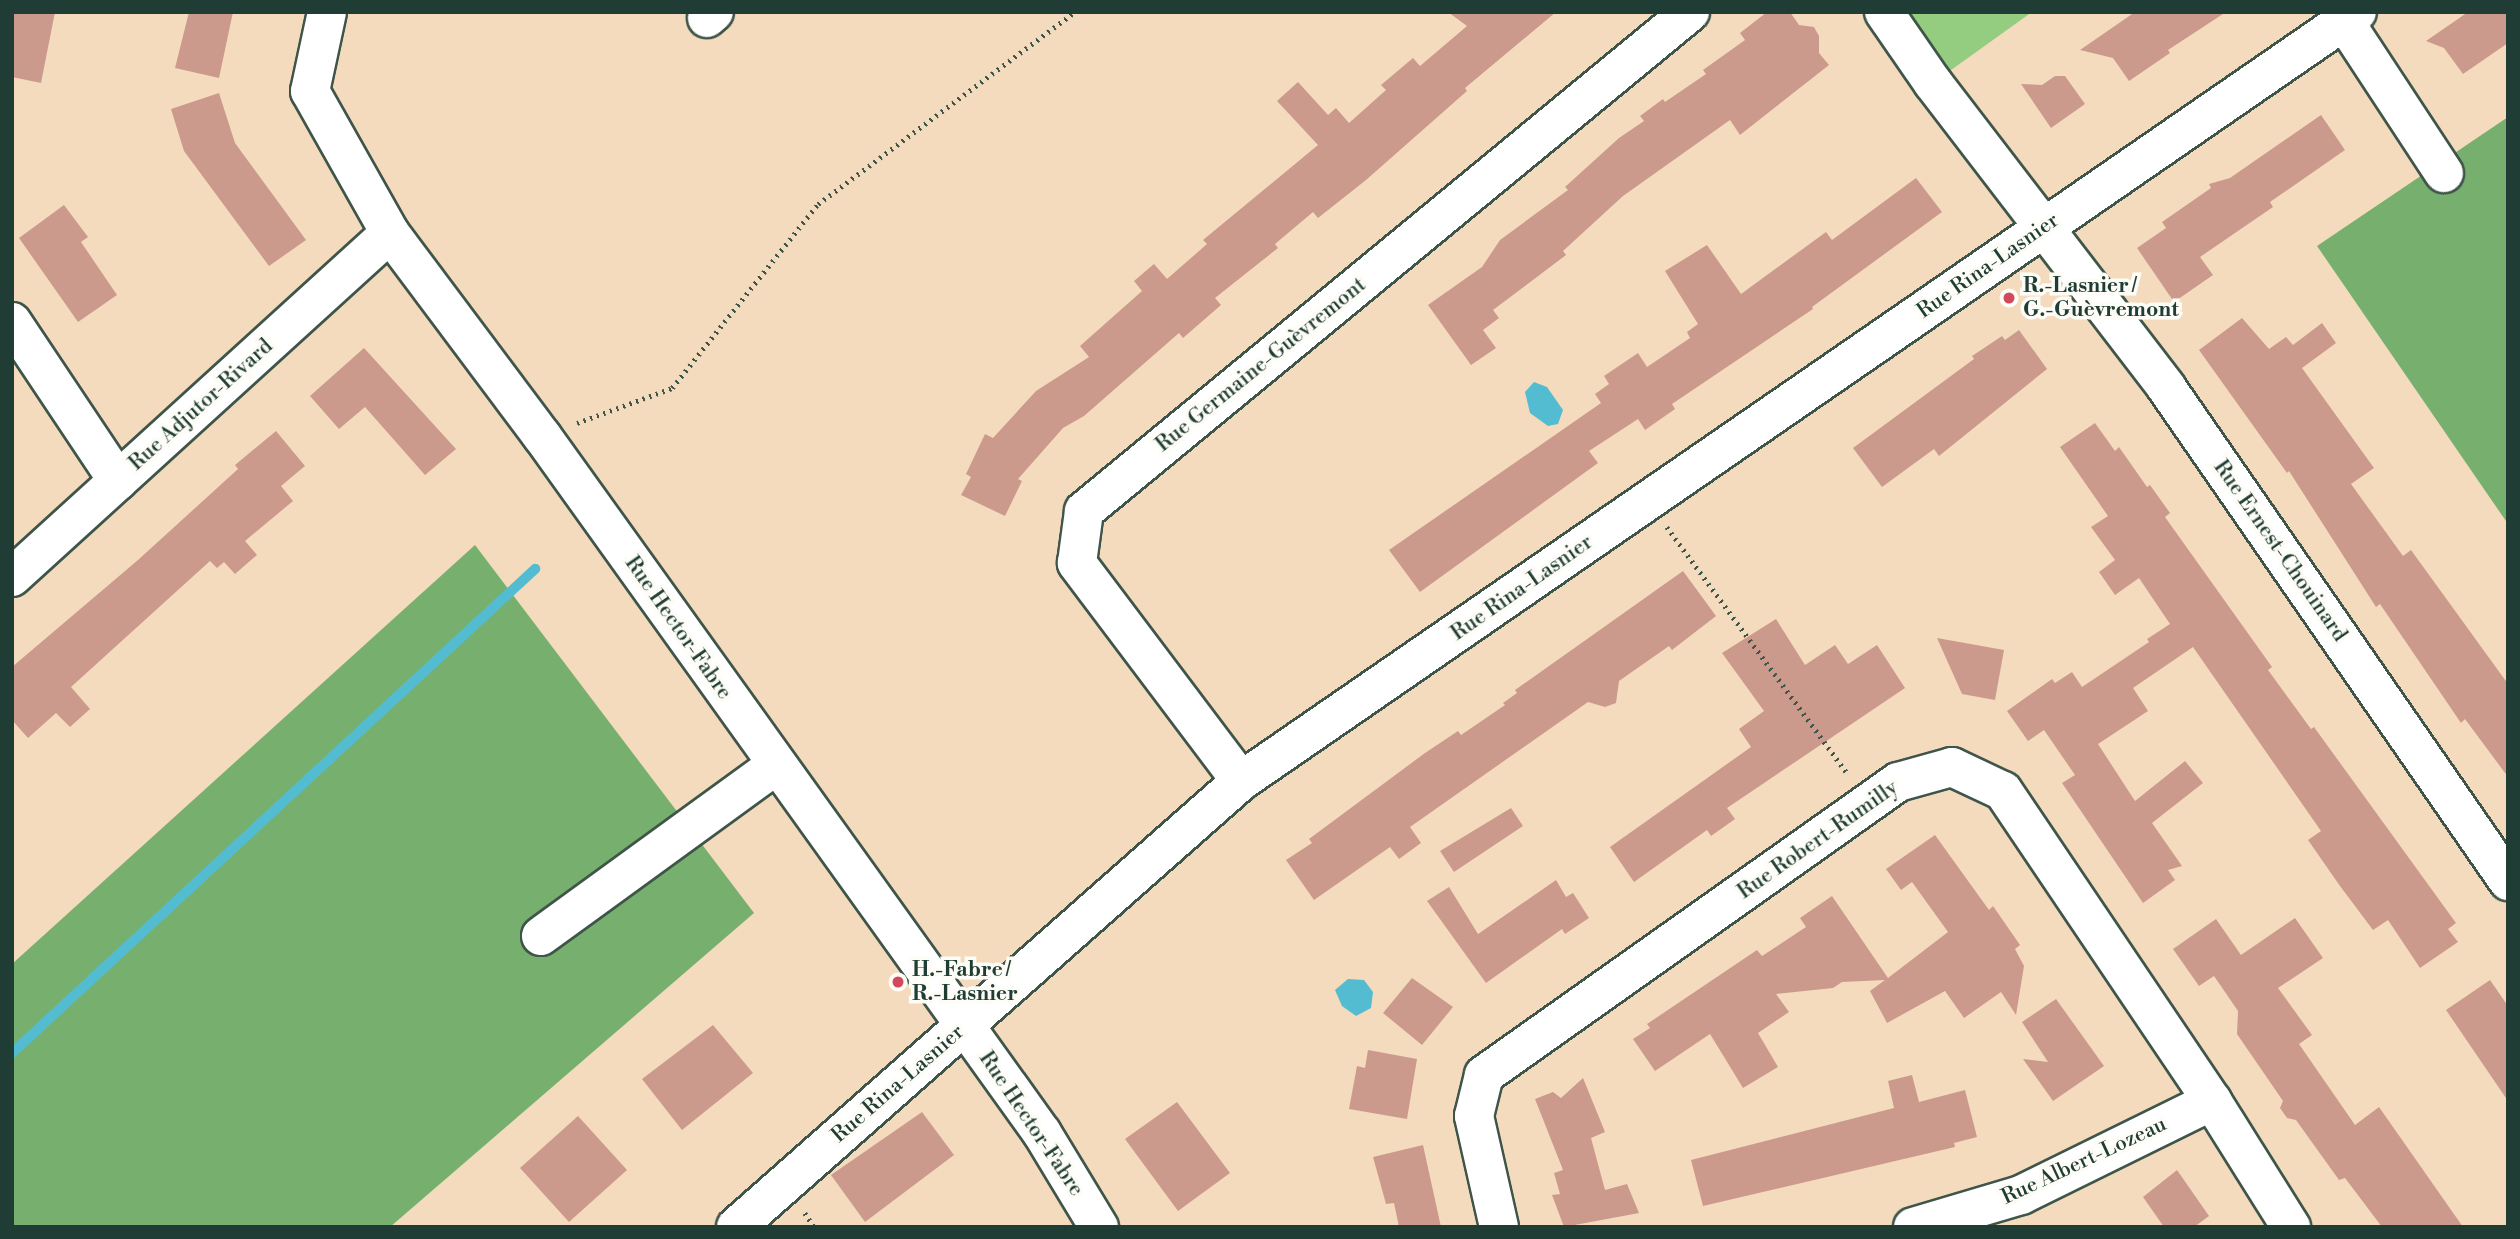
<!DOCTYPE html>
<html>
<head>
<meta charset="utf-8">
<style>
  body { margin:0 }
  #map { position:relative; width:2520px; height:1239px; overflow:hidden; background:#f4dbbe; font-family:"Libre Bodoni",serif }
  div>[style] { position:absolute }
  .green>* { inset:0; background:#94cd80 }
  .forest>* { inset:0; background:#77b06e }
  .water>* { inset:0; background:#54bcd1 }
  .stream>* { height:10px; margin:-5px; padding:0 5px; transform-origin:5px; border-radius:5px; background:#54bcd1 }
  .building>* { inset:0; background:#cc9a8c }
  .path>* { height:4.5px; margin-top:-2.25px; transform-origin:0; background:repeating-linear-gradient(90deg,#3f5549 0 2px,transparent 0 7px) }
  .roads { filter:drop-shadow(2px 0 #3f5549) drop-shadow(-2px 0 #3f5549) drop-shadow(0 2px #3f5549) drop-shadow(0 -2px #3f5549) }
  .minor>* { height:38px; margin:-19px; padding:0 19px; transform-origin:19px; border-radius:19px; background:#fff }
  .dots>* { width:19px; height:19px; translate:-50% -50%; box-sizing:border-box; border:4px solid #fdfcf7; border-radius:50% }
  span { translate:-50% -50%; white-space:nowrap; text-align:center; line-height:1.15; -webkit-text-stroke:7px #fdfcf7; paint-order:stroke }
  .street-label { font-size:21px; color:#1f3d34 }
  .poi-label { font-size:21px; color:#1f3d34; font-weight:700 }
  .left { translate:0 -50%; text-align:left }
  .frame { position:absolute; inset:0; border:14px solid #1f3d34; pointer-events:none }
</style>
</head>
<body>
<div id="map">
  <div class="green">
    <i style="clip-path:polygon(1884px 12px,2032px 12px,1933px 83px)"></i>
  </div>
  <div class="forest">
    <i style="clip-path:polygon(2508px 117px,2508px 524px,2317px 246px)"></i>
    <i style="clip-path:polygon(475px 545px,754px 913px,390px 1227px,12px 1227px,12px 964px)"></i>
  </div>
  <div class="water">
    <i style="clip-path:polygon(1534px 382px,1547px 387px,1563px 410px,1558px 424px,1548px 426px,1530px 413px,1525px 392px)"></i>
    <i style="clip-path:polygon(1348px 979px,1364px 980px,1373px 992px,1371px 1008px,1356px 1016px,1342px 1006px,1335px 990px)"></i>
  </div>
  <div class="stream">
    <i style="left:12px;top:1053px;width:713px;rotate:-42.78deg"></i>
  </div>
  <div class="building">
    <i style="clip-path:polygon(12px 12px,55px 12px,41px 83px,12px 77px)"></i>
    <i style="clip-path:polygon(189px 12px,233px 12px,219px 78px,175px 68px)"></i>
    <i style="clip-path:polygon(1448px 12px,1556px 12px,1465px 88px,1467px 91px,1366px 180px,1318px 218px,1313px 212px,1275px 244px,1278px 248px,1215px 298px,1221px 305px,1183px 338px,1179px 333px,1084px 416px,1063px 428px,1018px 479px,1022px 481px,1005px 516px,961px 495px,971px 477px,966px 474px,985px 434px,993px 438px,1036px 391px,1089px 357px,1080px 346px,1142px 291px,1134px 281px,1154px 264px,1167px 279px,1207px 244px,1203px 240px,1318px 145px,1277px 101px,1298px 82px,1328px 115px,1336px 108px,1349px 123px,1386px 90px,1381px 85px,1413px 58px,1420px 66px,1467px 26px)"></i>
    <i style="clip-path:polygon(1767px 12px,1790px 12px,1799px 25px,1814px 27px,1819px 36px,1819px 53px,1829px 65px,1740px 135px,1730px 120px,1623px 196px,1563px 251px,1566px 255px,1493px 310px,1499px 318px,1483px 330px,1496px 348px,1471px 365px,1428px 305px,1482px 267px,1500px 240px,1568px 190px,1565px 187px,1619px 138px,1644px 121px,1640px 116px,1663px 99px,1665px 102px,1706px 74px,1703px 70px,1745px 40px,1740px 33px)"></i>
    <i style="clip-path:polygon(2135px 12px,2226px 12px,2168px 50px,2170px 53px,2129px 81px,2113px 58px,2080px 50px)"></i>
    <i style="clip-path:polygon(2468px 12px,2508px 12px,2508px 43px,2463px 74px,2444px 48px,2426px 41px)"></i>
    <i style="clip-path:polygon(2055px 76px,2065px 76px,2085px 104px,2051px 128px,2021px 84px,2042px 85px)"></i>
    <i style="clip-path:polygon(219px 93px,235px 143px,306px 240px,269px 266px,184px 151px,171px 109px)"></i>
    <i style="clip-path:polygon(2321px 115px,2345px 150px,2270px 202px,2273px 207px,2200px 257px,2213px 275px,2174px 302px,2137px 248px,2166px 228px,2162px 222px,2211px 188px,2209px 184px,2230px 178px)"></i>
    <i style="clip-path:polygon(1916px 178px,1942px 212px,1812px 307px,1813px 309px,1672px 404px,1675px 409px,1645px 430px,1638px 419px,1589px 451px,1598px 463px,1420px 592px,1389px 550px,1601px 403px,1595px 394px,1609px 384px,1604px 376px,1638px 353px,1647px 367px,1690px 338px,1687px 332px,1698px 324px,1665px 271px,1707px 245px,1741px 294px,1826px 232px,1832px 240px)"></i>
    <i style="clip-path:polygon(64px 205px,88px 237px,81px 242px,117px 295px,78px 322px,19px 238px)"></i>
    <i style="clip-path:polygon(2242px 318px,2269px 349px,2286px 337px,2293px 345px,2322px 323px,2336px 343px,2302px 368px,2374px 468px,2351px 484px,2403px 556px,2411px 550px,2508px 684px,2508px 777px,2465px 719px,2461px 723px,2380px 604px,2376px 607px,2289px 471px,2287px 473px,2199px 350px)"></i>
    <i style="clip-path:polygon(2019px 330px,2047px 369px,1939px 456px,1934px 449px,1882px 487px,1853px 448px,1974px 359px,1972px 356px,2002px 336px,2005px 340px)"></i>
    <i style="clip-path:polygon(364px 348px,456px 449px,425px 475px,365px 407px,339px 429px,310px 396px)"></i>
    <i style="clip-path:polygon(2095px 423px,2115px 451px,2119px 447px,2147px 487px,2150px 485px,2170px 513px,2165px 517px,2272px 667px,2268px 670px,2311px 729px,2314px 727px,2456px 923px,2448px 929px,2458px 942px,2420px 968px,2388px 920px,2373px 930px,2340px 886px,2308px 840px,2321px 831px,2193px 647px,2133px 688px,2148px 711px,2098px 744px,2135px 801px,2185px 761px,2203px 783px,2152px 823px,2182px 866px,2168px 870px,2175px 880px,2143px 903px,2062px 783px,2075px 775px,2044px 730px,2028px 741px,2007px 711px,2052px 679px,2055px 683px,2072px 672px,2082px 687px,2149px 642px,2147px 639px,2170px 624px,2139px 578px,2115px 595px,2099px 572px,2115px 560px,2091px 527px,2108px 516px,2060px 447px)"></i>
    <i style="clip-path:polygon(276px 431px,305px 466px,281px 486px,293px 501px,245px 541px,257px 555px,235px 574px,224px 562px,217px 568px,210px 561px,71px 687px,90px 709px,70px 727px,56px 713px,28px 738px,12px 720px,12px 667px,138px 560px,238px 469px,235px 465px)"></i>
    <i style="clip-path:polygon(1683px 571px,1716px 616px,1672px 650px,1669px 646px,1619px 681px,1616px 703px,1605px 707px,1588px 702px,1410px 827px,1421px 843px,1399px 859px,1390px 847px,1314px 900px,1286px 860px,1312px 843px,1309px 839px,1425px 753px,1458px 731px,1461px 735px,1505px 705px,1503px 703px,1517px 693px,1515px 690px)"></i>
    <i style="clip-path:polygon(1776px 619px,1805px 665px,1835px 645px,1848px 664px,1877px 645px,1905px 688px,1727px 808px,1735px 819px,1711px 836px,1707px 830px,1634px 882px,1610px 847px,1751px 747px,1739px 729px,1764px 711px,1722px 653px)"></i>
    <i style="clip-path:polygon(1937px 638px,2004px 650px,1995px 700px,1962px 694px)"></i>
    <i style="clip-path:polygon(1511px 808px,1523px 826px,1454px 872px,1440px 851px)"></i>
    <i style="clip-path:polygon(1935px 835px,1989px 910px,1993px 906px,2020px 945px,2015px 949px,2024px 966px,2016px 1015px,2001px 992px,1964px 1018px,1945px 991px,1887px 1023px,1870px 991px,1885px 980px,1842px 982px,1833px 988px,1776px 994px,1789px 1012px,1758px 1033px,1778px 1067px,1743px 1088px,1710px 1034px,1655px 1071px,1633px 1039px,1650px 1028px,1647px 1024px,1757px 950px,1762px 956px,1806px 927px,1800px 918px,1832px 896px,1888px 978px,1948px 932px,1912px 882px,1901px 890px,1886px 869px)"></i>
    <i style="clip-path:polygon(1556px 880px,1566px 897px,1573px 893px,1589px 918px,1565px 934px,1562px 929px,1486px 983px,1427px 901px,1449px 887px,1478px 934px)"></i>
    <i style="clip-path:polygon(2295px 918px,2323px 958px,2278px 988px,2312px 1035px,2299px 1044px,2355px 1125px,2379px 1107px,2463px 1227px,2382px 1227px,2345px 1178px,2339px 1180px,2296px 1120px,2287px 1118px,2280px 1108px,2283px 1101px,2237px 1034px,2238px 1011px,2214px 976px,2199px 986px,2173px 949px,2216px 919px,2241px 955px)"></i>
    <i style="clip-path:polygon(1412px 978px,1453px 1007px,1422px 1045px,1383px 1013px)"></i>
    <i style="clip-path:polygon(2490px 980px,2508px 1006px,2508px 1101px,2446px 1010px)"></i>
    <i style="clip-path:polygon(2056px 999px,2104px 1066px,2053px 1101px,2023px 1059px,2048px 1062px,2022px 1022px)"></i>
    <i style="clip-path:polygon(713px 1025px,753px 1073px,682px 1130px,642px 1079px)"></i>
    <i style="clip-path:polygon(1368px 1050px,1417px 1059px,1407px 1119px,1349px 1109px,1357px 1066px,1365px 1068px)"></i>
    <i style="clip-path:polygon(1912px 1075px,1919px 1102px,1965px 1090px,1977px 1137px,1954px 1143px,1955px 1147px,1703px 1206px,1691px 1160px,1894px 1108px,1888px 1081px)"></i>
    <i style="clip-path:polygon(1583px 1078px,1605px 1132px,1591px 1138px,1605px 1190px,1627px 1184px,1639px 1213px,1564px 1227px,1552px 1195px,1560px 1194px,1554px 1173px,1563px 1170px,1535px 1099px,1553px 1092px,1561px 1098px)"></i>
    <i style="clip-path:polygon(1177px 1102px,1230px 1173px,1178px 1211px,1125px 1139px)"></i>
    <i style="clip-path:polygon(922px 1112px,954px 1155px,865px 1222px,831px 1175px)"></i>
    <i style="clip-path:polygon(578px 1116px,627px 1170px,569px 1222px,520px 1168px)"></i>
    <i style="clip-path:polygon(1423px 1145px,1441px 1227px,1399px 1227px,1394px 1203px,1386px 1204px,1373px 1157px)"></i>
    <i style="clip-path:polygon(2177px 1170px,2209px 1216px,2194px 1227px,2164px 1227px,2143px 1197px)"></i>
  </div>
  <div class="path">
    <i style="left:577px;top:423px;width:101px;rotate:-20.2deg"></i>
    <i style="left:672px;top:388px;width:235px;rotate:-51.6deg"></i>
    <i style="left:818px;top:204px;width:321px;rotate:-36.8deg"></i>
    <i style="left:1667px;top:527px;width:306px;rotate:53.8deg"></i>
    <i style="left:805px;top:1213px;width:17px;rotate:57deg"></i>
  </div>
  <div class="roads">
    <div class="minor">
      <i style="left:327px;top:12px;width:81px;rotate:102.1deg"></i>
      <i style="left:310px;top:91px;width:163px;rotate:60.6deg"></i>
      <i style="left:390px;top:233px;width:254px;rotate:53.2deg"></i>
      <i style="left:542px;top:436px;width:858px;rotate:54.35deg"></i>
      <i style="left:1042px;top:1133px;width:110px;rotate:58.8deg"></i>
      <i style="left:1884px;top:12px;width:86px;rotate:55.4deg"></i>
      <i style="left:1933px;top:83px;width:383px;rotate:52.5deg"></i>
      <i style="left:2166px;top:387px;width:601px;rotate:55.3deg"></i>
      <i style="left:707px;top:18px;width:9px;rotate:-41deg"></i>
      <i style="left:2344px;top:21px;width:182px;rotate:56.7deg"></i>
      <i style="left:12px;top:322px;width:191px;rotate:56.3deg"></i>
      <i style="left:12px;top:577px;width:511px;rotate:-42.3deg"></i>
      <i style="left:1241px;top:781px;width:273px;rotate:-127deg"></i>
      <i style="left:1077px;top:563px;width:52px;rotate:-82.3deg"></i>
      <i style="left:1084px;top:511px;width:785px;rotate:-39.47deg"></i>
      <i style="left:541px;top:936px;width:291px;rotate:-36deg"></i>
      <i style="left:736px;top:1227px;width:674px;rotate:-41.45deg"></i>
      <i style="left:1241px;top:781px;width:1355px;rotate:-34.57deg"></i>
      <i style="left:1499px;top:1227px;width:114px;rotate:-102.7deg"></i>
      <i style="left:1474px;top:1116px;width:42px;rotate:-76.3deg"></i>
      <i style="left:1484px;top:1075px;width:507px;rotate:-35.29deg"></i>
      <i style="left:1898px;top:782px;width:56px;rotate:-15.5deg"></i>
      <i style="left:1952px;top:767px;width:56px;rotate:25.2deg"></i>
      <i style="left:2003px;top:791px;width:374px;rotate:56deg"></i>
      <i style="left:2212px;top:1101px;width:149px;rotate:57.9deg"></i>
      <i style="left:1913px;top:1227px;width:113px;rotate:-16.5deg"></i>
      <i style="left:2021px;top:1195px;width:213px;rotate:-26.2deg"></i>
    </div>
  </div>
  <div class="dots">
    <i style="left:2009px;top:298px;background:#d1495b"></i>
    <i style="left:898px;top:982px;background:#d1495b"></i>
  </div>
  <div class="street-label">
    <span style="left:1988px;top:266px;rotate:-35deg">Rue Rina-Lasnier</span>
    <span style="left:1261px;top:365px;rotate:-39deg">Rue Germaine-Guèvremont</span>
    <span style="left:201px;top:405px;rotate:-42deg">Rue Adjutor-Rivard</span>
    <span style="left:2280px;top:551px;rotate:55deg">Rue Ernest-Chouinard</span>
    <span style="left:1522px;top:588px;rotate:-35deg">Rue Rina-Lasnier</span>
    <span style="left:678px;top:628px;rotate:55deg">Rue Hector-Fabre</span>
    <span style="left:1818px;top:840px;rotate:-35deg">Rue Robert-Rumilly</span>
    <span style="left:898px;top:1084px;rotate:-41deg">Rue Rina-Lasnier</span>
    <span style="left:1031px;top:1124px;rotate:56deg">Rue Hector-Fabre</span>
    <span style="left:2084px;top:1161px;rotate:-25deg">Rue Albert-Lozeau</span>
  </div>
  <div class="poi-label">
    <span class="left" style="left:2023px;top:298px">R.-Lasnier /<br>G.-Guèvremont</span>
    <span class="left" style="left:912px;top:982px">H.-Fabre /<br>R.-Lasnier</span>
  </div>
  <div class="frame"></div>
</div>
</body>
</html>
